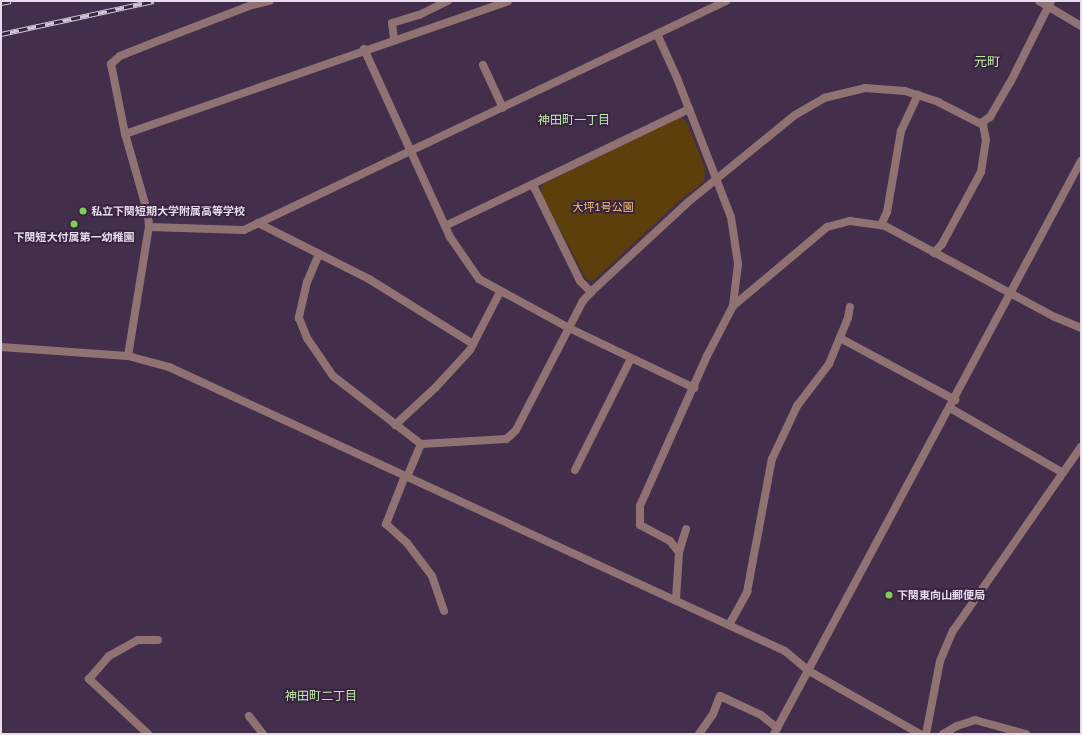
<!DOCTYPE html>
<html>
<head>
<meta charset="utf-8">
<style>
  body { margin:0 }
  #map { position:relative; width:1082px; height:735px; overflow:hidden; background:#432f4b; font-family:Lato,"Noto Sans JP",sans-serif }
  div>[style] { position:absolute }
  .green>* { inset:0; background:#5c3f0a }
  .minor>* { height:8px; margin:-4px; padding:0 4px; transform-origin:4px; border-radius:4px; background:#917273 }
  .tertiary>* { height:8px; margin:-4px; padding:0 4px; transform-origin:4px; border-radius:4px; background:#917273 }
  .rail>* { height:4.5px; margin-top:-2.25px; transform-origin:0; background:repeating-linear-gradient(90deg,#392540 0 9px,#d0c3d5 0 18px); box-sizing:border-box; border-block:1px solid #d0c3d5 }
  .dots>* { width:11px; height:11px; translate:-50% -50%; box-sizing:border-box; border:2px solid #392540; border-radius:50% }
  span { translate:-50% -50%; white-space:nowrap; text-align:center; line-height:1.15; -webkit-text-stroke:4px #392540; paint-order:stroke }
  .park-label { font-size:11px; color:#f5c170 }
  .poi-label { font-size:11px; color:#e7dbec; font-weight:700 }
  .left { translate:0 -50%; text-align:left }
  .neighbourhood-label { font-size:12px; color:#bceba9 }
  .quarter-label { font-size:13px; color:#bceba9 }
  .frame { position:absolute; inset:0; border:2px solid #e7dbec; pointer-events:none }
</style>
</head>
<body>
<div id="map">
  <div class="green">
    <i style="clip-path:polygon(681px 117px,687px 123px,705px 168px,704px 182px,680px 200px,593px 281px,586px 279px,541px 193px,543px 184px)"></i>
  </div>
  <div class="minor">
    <i style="left:1039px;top:1px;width:49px;rotate:30.8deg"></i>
    <i style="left:657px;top:34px;width:48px;rotate:65.6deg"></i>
    <i style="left:677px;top:78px;width:149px;rotate:68.8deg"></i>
    <i style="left:731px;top:217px;width:48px;rotate:81.5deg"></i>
    <i style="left:738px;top:264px;width:42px;rotate:96.8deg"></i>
    <i style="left:733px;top:306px;width:56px;rotate:117.5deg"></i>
    <i style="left:707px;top:356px;width:164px;rotate:114.1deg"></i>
    <i style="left:640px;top:506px;width:19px;rotate:90deg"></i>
    <i style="left:640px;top:525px;width:34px;rotate:28deg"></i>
    <i style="left:670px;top:541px;width:14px;rotate:51deg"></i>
    <i style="left:394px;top:39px;width:16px;rotate:-97deg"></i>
    <i style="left:392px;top:23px;width:28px;rotate:-17deg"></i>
    <i style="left:419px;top:15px;width:32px;rotate:-26deg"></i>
    <i style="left:364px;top:49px;width:207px;rotate:65.4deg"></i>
    <i style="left:450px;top:237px;width:51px;rotate:55.4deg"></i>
    <i style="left:479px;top:279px;width:102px;rotate:28.6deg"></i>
    <i style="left:569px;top:328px;width:139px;rotate:25.6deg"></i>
    <i style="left:483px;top:65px;width:47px;rotate:65.1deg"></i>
    <i style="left:981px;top:123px;width:11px;rotate:-34deg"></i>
    <i style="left:990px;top:117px;width:39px;rotate:-60deg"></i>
    <i style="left:1010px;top:83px;width:92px;rotate:-63.4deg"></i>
    <i style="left:125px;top:134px;width:405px;rotate:-19.1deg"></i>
    <i style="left:533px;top:185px;width:107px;rotate:63.9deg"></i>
    <i style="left:580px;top:281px;width:16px;rotate:45deg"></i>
    <i style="left:258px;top:223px;width:124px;rotate:26.8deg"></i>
    <i style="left:369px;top:279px;width:123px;rotate:32deg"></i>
    <i style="left:881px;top:225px;width:14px;rotate:-65deg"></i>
    <i style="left:887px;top:212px;width:82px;rotate:-80.2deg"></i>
    <i style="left:901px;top:131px;width:40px;rotate:-65deg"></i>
    <i style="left:445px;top:226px;width:271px;rotate:-25.6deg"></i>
    <i style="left:149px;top:227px;width:95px;rotate:1.8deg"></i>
    <i style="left:244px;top:230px;width:534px;rotate:-25.41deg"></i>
    <i style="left:319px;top:254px;width:30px;rotate:113deg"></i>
    <i style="left:307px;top:282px;width:37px;rotate:103deg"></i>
    <i style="left:299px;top:318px;width:22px;rotate:68deg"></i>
    <i style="left:307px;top:338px;width:46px;rotate:55.6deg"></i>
    <i style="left:333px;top:376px;width:111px;rotate:37.7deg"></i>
    <i style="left:733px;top:306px;width:123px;rotate:-40deg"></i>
    <i style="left:827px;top:227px;width:24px;rotate:-15deg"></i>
    <i style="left:850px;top:221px;width:35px;rotate:8deg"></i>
    <i style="left:885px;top:226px;width:193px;rotate:28.2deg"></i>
    <i style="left:1055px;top:317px;width:28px;rotate:23deg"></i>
    <i style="left:840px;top:338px;width:131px;rotate:28.3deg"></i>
    <i style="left:1px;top:347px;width:127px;rotate:4.1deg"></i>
    <i style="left:128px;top:356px;width:42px;rotate:15deg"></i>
    <i style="left:169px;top:367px;width:678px;rotate:24.75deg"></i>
    <i style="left:785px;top:651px;width:31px;rotate:40deg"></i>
    <i style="left:809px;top:671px;width:128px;rotate:29.6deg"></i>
    <i style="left:128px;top:356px;width:131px;rotate:-80.8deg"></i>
    <i style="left:149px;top:227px;width:13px;rotate:-94deg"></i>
    <i style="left:148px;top:214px;width:83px;rotate:-106deg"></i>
    <i style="left:125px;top:134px;width:71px;rotate:-101.3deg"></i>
    <i style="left:111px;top:64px;width:12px;rotate:-42deg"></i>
    <i style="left:120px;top:56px;width:46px;rotate:-21.6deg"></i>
    <i style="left:163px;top:39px;width:95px;rotate:-20.9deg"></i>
    <i style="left:252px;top:5px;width:18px;rotate:-13deg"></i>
    <i style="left:950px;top:408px;width:130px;rotate:29.9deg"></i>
    <i style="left:395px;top:425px;width:56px;rotate:-42.8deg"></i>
    <i style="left:436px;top:387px;width:50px;rotate:-47.4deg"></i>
    <i style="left:470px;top:350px;width:65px;rotate:-62.7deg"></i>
    <i style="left:575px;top:470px;width:125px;rotate:-63.4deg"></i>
    <i style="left:405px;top:476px;width:52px;rotate:111.6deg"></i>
    <i style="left:386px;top:524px;width:28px;rotate:42deg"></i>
    <i style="left:407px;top:543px;width:41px;rotate:52.9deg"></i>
    <i style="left:432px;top:576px;width:37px;rotate:71deg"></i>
    <i style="left:407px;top:477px;width:36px;rotate:-67deg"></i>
    <i style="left:421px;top:444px;width:85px;rotate:-3.4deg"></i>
    <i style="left:506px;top:439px;width:5px;rotate:-37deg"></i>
    <i style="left:510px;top:436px;width:8px;rotate:-45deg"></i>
    <i style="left:516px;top:430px;width:145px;rotate:-62.6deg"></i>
    <i style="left:583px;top:301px;width:12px;rotate:-48deg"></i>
    <i style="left:591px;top:292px;width:131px;rotate:-42.8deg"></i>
    <i style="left:687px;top:203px;width:139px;rotate:-39.2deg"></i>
    <i style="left:795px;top:115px;width:34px;rotate:-30deg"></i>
    <i style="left:824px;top:98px;width:42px;rotate:-13.7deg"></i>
    <i style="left:865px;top:88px;width:40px;rotate:4.3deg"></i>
    <i style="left:905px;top:91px;width:35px;rotate:18deg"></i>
    <i style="left:938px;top:102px;width:51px;rotate:27.1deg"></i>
    <i style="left:983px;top:125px;width:15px;rotate:79deg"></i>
    <i style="left:986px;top:140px;width:32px;rotate:99deg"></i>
    <i style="left:981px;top:172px;width:82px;rotate:118.4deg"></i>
    <i style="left:942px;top:244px;width:12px;rotate:132deg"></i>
    <i style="left:676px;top:600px;width:48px;rotate:-86.4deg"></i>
    <i style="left:679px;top:552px;width:24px;rotate:-73deg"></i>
    <i style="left:729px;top:625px;width:38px;rotate:-61deg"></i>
    <i style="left:747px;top:592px;width:135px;rotate:-79.4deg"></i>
    <i style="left:772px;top:459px;width:59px;rotate:-64.7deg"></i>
    <i style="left:797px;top:406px;width:53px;rotate:-52.7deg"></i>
    <i style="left:829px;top:364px;width:50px;rotate:-67.6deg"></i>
    <i style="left:848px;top:318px;width:11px;rotate:-80deg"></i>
    <i style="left:249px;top:716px;width:23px;rotate:52deg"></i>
    <i style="left:148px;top:734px;width:81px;rotate:-137deg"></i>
    <i style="left:89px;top:679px;width:30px;rotate:-49deg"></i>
    <i style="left:109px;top:656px;width:33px;rotate:-29deg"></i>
    <i style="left:138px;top:640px;width:20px"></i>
    <i style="left:699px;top:734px;width:24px;rotate:-55deg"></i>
    <i style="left:713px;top:714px;width:19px;rotate:-69deg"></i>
    <i style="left:720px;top:696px;width:45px;rotate:24.9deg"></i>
    <i style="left:761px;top:715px;width:21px;rotate:39deg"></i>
    <i style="left:926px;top:734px;width:74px;rotate:-79.1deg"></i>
    <i style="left:940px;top:661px;width:33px;rotate:-67deg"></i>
    <i style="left:953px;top:631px;width:224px;rotate:-55.2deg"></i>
    <i style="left:943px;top:734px;width:16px;rotate:-30deg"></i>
    <i style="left:957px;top:726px;width:19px;rotate:-18deg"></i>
    <i style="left:975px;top:720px;width:53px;rotate:15.4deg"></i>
  </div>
  <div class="tertiary">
    <i style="left:774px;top:734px;width:650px;rotate:-61.82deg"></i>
  </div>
  <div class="rail">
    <i style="left:1px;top:3px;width:10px;rotate:-11deg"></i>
    <i style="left:1px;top:34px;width:156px;rotate:-12.2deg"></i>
  </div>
  <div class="dots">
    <i style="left:83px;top:211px;background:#7cd155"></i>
    <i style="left:74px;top:224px;background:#7cd155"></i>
    <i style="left:889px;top:595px;background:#7cd155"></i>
  </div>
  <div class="park-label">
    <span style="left:603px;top:207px">大坪1号公園</span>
  </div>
  <div class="poi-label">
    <span class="left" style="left:91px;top:211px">私立下関短期大学附属高等学校</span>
    <span style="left:74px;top:237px">下関短大付属第一幼稚園</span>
    <span class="left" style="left:897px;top:595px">下関東向山郵便局</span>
  </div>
  <div class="neighbourhood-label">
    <span style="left:574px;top:120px">神田町一丁目</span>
    <span style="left:321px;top:696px">神田町二丁目</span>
  </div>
  <div class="quarter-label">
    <span style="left:987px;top:61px">元町</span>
  </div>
  <div class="frame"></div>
</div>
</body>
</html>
